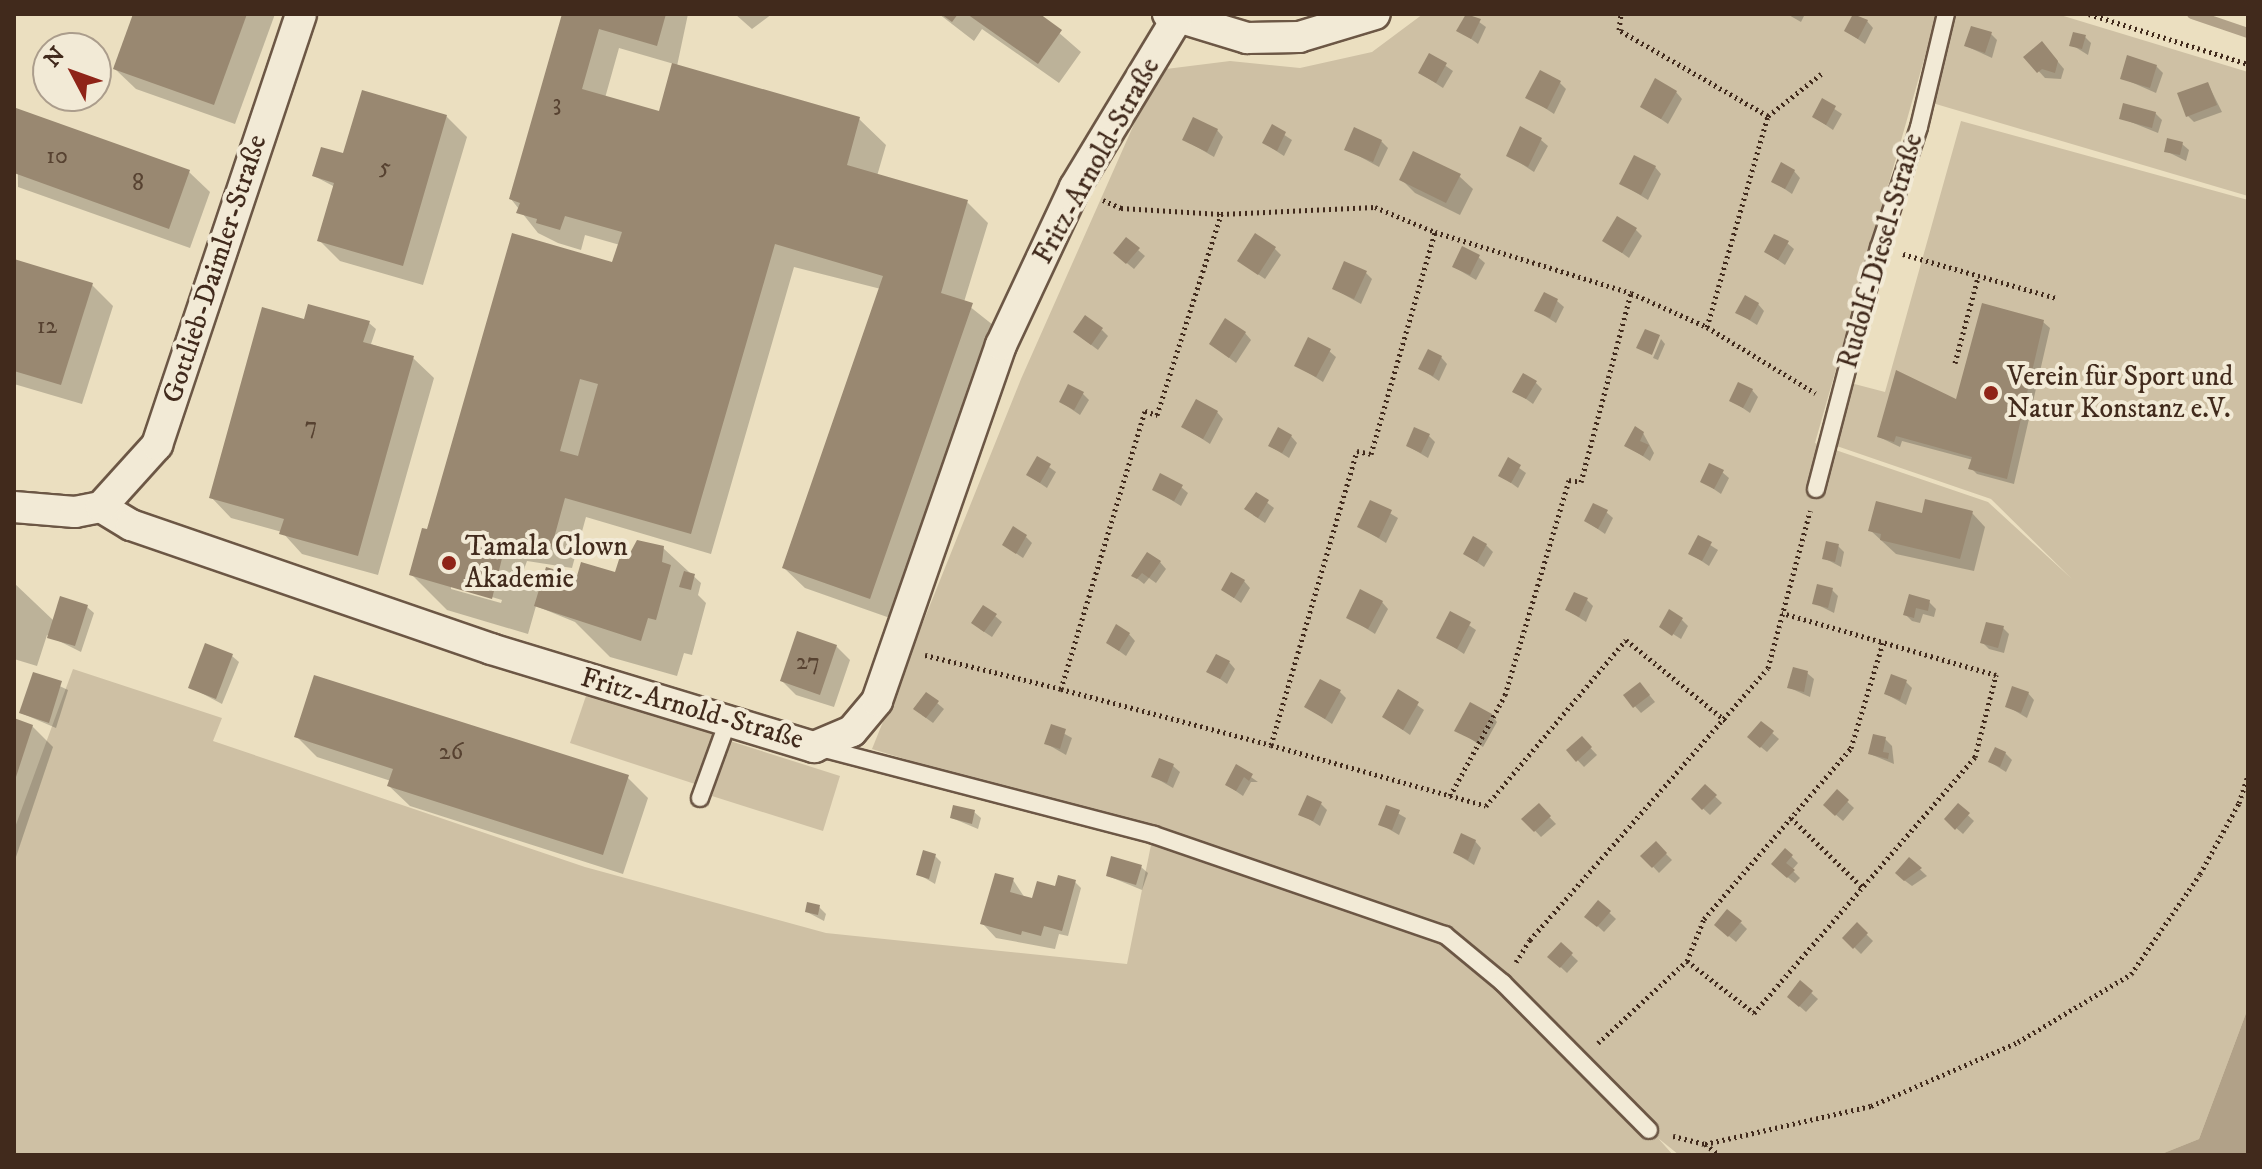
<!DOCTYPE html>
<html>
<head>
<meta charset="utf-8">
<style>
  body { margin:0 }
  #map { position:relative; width:2262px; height:1169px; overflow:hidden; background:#ebdfc0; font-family:"IM FELL DW Pica",serif }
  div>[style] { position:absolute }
  .green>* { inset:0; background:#cec0a4 }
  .water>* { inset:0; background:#b1a188 }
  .shadow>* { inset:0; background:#0003 }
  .stream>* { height:10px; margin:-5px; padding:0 5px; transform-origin:5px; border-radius:5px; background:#b1a188 }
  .building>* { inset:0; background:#998871 }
  .path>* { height:5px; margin-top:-2.5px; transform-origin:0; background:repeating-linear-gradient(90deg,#412a1c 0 2px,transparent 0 6px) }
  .roads { filter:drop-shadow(2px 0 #6c5745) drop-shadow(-2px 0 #6c5745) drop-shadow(0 2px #6c5745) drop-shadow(0 -2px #6c5745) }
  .service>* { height:16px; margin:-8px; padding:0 8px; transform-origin:8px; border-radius:8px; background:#f2ead6 }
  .minor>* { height:30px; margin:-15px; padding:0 15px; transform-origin:15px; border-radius:15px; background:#f2ead6 }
  .dots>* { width:22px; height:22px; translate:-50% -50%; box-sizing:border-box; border:4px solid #f2ead6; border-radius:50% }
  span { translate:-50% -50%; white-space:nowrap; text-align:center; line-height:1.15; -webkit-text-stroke:8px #f2ead6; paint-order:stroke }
  .number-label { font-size:24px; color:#574231 }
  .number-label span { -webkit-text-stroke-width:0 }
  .street-label { font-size:28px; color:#412a1c }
  .poi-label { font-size:28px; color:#412a1c }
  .left { translate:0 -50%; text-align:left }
  .frame { position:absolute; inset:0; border:16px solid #412a1c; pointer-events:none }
  .north { position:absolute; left:32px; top:32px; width:80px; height:80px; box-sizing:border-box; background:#f2ead6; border:2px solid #ab9d8c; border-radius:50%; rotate:311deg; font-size:22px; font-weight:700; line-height:32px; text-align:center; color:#412a1c }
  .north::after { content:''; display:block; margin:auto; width:28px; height:36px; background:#8f2418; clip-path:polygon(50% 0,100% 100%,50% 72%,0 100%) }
</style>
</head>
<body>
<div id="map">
  <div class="green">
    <i style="clip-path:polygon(1423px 14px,1937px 14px,1815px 443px,1988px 502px,2072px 579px,1991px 499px,1828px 443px,1843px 381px,1885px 392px,1961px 121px,2248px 200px,2248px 1008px,2199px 1139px,2159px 1155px,1679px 1155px,1658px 1138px,1673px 1155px,14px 1155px,14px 830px,73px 669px,222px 718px,213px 741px,585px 867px,826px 933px,1127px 964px,1153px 835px,872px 749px,1021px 379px,1158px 70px,1230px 61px,1300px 68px,1372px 52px)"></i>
    <i style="clip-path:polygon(1956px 14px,2057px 14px,2248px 72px,2248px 196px,1929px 102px)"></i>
    <i style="clip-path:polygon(587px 693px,715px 735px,698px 785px,570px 743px)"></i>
    <i style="clip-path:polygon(730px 741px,840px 776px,823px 831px,712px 796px)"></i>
  </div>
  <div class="water">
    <i style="clip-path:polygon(2248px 1008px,2248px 1155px,2159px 1155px,2199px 1139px)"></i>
  </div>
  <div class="shadow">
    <i style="clip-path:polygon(135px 14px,275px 14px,235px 124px,136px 89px,115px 69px)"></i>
    <i style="clip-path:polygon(evenodd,565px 14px,688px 14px,677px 66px,859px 119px,886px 145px,877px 176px,967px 202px,988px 223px,964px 302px,993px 325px,890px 618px,805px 588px,784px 568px,881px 289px,794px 267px,711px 554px,586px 517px,572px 568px,527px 561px,523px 572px,541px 590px,578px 578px,616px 575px,631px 555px,663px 548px,701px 583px,698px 595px,706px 603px,692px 655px,684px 653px,677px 676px,610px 657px,575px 622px,536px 606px,528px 634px,447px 610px,411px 574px,428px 532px,614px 265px,620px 245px,585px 235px,581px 250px,558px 243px,538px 233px,511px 199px,565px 14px,619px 48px,674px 64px,660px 114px,605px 98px,619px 48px,565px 14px,451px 585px,502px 600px,501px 603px,451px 589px,451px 585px)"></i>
    <i style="clip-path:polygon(735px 14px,772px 14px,752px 29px)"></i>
    <i style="clip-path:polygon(939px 14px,1045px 14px,1042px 18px,1081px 52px,1059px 83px,982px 29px,974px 41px)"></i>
    <i style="clip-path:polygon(1468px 14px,1486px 27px,1478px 44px,1459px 30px)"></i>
    <i style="clip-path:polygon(1787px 14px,1805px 14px,1801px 22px)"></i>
    <i style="clip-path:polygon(1867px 21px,1873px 28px,1865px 44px,1846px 31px)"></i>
    <i style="clip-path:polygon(1991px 34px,1997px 40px,1992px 58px,1966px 46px)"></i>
    <i style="clip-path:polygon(2085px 37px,2091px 43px,2088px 55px,2072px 45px)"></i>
    <i style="clip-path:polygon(2048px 50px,2064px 69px,2061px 79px,2045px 78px,2026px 57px)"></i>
    <i style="clip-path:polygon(1430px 55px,1453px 71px,1443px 88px,1420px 73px)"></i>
    <i style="clip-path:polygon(2156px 66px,2163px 73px,2156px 93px,2122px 78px)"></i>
    <i style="clip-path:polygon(1560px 83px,1566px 89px,1554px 114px,1528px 97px)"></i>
    <i style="clip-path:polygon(2208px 84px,2222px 112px,2194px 122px,2188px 116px)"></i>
    <i style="clip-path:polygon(1676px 92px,1682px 99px,1668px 124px,1642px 106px)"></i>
    <i style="clip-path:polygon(1822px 101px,1842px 114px,1833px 130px,1814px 117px)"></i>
    <i style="clip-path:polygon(17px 110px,189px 172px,210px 192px,190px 248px,18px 187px)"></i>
    <i style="clip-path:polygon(2155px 113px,2162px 120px,2158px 133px,2121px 118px)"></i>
    <i style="clip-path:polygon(446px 116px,467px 137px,423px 285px,340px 261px,320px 241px,335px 187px,314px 176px,342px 155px)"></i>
    <i style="clip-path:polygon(1272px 127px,1292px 140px,1284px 156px,1264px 143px)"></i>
    <i style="clip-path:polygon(1217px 130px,1223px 137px,1214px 157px,1185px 140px)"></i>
    <i style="clip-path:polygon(1541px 140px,1548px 146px,1534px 172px,1508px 155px)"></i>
    <i style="clip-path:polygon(1381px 141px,1388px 148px,1379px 167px,1346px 149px)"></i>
    <i style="clip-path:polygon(2182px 144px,2189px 150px,2186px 161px,2166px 151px)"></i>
    <i style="clip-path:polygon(1655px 167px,1661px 174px,1648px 200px,1622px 184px)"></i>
    <i style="clip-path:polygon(1794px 171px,1800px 178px,1792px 194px,1773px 181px)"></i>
    <i style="clip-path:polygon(1459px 176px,1473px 189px,1460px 215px,1415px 193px,1401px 179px)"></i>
    <i style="clip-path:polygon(1635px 229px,1642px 236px,1629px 258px,1604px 240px)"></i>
    <i style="clip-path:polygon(1787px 243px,1794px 249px,1785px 265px,1766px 252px)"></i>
    <i style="clip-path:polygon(1274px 248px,1281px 255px,1265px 279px,1239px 261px)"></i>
    <i style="clip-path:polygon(1138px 250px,1145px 256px,1134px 269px,1122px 259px)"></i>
    <i style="clip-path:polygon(1478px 257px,1485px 263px,1476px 280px,1454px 267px)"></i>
    <i style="clip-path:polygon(14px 261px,92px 285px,113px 306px,82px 404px,14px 384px)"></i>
    <i style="clip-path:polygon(1365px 272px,1372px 279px,1361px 304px,1334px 289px)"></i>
    <i style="clip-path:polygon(1557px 301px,1564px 307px,1556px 323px,1537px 311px)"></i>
    <i style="clip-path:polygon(1758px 304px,1764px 311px,1757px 325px,1738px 313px)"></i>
    <i style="clip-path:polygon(2043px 322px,2050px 328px,2014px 484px,1977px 474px,1971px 468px,1973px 460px,1902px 441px,1900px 447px,1879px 437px,1958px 401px)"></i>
    <i style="clip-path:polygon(369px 323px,376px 329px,371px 344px,413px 358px,434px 378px,378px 575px,302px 554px,282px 532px,231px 518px,211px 497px,314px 326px)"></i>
    <i style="clip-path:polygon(1102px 330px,1108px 336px,1098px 350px,1082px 338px)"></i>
    <i style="clip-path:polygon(1245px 333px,1251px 340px,1236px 363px,1211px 344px)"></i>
    <i style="clip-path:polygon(1661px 339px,1665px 344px,1658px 360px,1653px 358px)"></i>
    <i style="clip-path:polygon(1329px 351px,1336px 357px,1323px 382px,1296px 365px)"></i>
    <i style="clip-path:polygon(1441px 357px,1447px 364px,1439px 381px,1421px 369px)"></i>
    <i style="clip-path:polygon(1535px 382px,1542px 389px,1533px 404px,1515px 391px)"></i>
    <i style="clip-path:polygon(1752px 390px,1758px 397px,1750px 413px,1731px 400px)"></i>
    <i style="clip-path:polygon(1082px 393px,1089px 400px,1080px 415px,1061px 402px)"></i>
    <i style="clip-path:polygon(1217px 412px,1223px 419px,1210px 444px,1184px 427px)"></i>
    <i style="clip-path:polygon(1643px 433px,1654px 453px,1650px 461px,1626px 445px)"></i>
    <i style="clip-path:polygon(1291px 436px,1297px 443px,1289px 458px,1270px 446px)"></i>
    <i style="clip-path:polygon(1429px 436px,1435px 442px,1428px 458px,1408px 446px)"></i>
    <i style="clip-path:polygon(1038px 459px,1056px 472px,1047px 488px,1028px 475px)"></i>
    <i style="clip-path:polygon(1508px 460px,1526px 473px,1518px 488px,1500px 475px)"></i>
    <i style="clip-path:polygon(1722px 472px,1729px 478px,1721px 494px,1702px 481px)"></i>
    <i style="clip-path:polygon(1181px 487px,1188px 493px,1181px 506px,1155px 490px)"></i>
    <i style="clip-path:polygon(1256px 494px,1274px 508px,1265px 523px,1253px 515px)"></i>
    <i style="clip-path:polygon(1371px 502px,1398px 518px,1386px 543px,1360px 527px)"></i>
    <i style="clip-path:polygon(1606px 512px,1613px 518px,1605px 534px,1586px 521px)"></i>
    <i style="clip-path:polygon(1972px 513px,1985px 527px,1974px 571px,1896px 554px,1870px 530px,1923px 516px)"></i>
    <i style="clip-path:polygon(1026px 537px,1032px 543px,1023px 558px,1004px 545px)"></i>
    <i style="clip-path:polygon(1699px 538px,1718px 550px,1709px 566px,1691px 554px)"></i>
    <i style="clip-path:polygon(1486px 545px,1493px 552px,1484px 567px,1465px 554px)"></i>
    <i style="clip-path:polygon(1838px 546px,1844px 552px,1841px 567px,1824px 558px)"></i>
    <i style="clip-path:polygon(1160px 562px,1166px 569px,1156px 583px,1149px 578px,1144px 584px,1134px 576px)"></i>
    <i style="clip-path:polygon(1244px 581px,1250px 588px,1241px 603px,1223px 590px)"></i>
    <i style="clip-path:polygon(14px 583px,54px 621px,87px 607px,94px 613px,81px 652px,47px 635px,37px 666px,14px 659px)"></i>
    <i style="clip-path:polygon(1832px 590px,1838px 596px,1834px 613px,1814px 603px)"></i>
    <i style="clip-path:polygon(1910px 597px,1929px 602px,1936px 609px,1934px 617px,1923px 614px,1920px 623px,1912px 621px,1905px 614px)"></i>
    <i style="clip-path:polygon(1587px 600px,1593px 606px,1586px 622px,1567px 610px)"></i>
    <i style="clip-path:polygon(1382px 602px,1388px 609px,1375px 634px,1348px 617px)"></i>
    <i style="clip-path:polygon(1451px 613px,1476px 630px,1464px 654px,1438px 637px)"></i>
    <i style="clip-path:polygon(995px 616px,1002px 622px,992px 637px,980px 629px)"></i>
    <i style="clip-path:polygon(1682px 620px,1688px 626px,1681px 639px,1665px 629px)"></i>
    <i style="clip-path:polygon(2003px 628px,2009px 634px,2004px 653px,1989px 649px,1983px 643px)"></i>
    <i style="clip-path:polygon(1129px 634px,1135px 641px,1126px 656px,1108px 643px)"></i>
    <i style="clip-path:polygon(836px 646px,850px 660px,834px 707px,796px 695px,782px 681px)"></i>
    <i style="clip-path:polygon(232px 656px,239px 662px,222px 704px,190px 687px)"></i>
    <i style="clip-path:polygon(1229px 662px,1235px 669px,1227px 684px,1209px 671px)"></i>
    <i style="clip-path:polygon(1807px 673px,1814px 679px,1810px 697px,1790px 688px)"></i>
    <i style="clip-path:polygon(34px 674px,68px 690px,56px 728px,21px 713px)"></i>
    <i style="clip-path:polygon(1906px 682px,1912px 688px,1906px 705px,1886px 694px)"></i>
    <i style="clip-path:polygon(1646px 691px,1655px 702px,1641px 713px,1626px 696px)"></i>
    <i style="clip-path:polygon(1340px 692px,1346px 698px,1332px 724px,1307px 707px)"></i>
    <i style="clip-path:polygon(1399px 692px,1424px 710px,1410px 735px,1384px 717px)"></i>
    <i style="clip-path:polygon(2028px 693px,2034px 700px,2027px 718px,2007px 706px)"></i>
    <i style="clip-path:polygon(937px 703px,944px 709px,933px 723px,922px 715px)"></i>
    <i style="clip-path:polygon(1491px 715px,1497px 722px,1483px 747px,1457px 730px)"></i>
    <i style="clip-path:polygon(14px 720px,32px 726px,53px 747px,16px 857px)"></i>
    <i style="clip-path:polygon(1762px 724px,1779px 739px,1767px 752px,1756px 743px)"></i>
    <i style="clip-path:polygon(1052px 727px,1072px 738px,1066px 755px,1047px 744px)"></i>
    <i style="clip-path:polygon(297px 737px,627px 777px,648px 798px,623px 874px,410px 806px,389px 786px,391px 781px,317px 757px)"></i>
    <i style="clip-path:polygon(1582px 739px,1597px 755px,1584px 767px,1569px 751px)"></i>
    <i style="clip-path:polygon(1885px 739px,1892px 746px,1894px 764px,1870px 754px)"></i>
    <i style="clip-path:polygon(2005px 753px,2012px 760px,2006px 772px,1990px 762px)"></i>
    <i style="clip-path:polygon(1173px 766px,1180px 772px,1173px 788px,1154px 777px)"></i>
    <i style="clip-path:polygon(1237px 767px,1258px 782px,1251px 782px,1243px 796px,1227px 785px)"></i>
    <i style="clip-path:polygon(1705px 787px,1722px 803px,1710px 815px,1693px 799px)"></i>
    <i style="clip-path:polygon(1837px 792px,1854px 808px,1843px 821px,1825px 805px)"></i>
    <i style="clip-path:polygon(1321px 804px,1327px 810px,1320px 826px,1301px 814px)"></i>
    <i style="clip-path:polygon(1539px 806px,1556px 824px,1541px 837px,1524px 819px)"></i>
    <i style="clip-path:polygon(1958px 806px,1974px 821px,1963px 834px,1946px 819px)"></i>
    <i style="clip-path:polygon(1387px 807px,1406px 818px,1399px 835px,1380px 824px)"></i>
    <i style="clip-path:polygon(974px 812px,981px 818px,978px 829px,952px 818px)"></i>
    <i style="clip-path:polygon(1475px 841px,1481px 848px,1474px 865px,1455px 853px)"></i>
    <i style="clip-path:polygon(1656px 844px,1672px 860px,1659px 873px,1643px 856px)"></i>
    <i style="clip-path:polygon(1786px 851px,1798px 863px,1792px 870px,1800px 878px,1795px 883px,1780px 871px)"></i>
    <i style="clip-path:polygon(935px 856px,941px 862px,935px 884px,918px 874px)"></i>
    <i style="clip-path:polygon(1910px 860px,1927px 876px,1912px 886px,1904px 880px)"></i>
    <i style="clip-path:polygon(1141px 867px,1148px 873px,1142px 890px,1108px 876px)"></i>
    <i style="clip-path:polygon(1013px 880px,1025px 898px,1034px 900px,1075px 882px,1081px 888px,1068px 936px,1059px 934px,1055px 949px,996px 938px,983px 924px)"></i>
    <i style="clip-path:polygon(1599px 903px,1616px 919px,1604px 932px,1587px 916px)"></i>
    <i style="clip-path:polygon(819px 907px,826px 914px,824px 921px,807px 912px)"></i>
    <i style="clip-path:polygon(1741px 923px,1747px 929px,1736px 942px,1723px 931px)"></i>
    <i style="clip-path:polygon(1857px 925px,1873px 941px,1861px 954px,1845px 938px)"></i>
    <i style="clip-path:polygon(1561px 945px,1578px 961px,1567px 973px,1550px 957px)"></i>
    <i style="clip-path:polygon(1800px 983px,1818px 999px,1806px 1012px,1796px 1003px)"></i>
  </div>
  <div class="stream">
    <i style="left:2192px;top:14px;width:59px;rotate:18.7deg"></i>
  </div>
  <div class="building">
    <i style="clip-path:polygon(133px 14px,247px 14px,214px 105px,113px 69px)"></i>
    <i style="clip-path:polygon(evenodd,562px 14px,666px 14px,657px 46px,599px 29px,582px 89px,659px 111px,672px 63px,860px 117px,847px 165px,968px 200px,941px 293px,973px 303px,870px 599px,782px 568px,883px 276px,775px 244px,691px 534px,565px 498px,551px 549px,506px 542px,492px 599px,409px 575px,422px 528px,427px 529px,512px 233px,612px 262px,622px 232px,565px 216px,560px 230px,536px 223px,537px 219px,516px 213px,520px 203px,509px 199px,562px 14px,580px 379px,598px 384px,578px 456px,560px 451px,580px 379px)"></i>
    <i style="clip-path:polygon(941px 14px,958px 14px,952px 22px)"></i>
    <i style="clip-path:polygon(967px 14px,1040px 14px,1062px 30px,1038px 64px)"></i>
    <i style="clip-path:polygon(1466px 14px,1481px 19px,1471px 39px,1456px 31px)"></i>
    <i style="clip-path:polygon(1853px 14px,1868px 20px,1858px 39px,1844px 31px)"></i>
    <i style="clip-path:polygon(1971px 26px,1992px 32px,1985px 53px,1964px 46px)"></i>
    <i style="clip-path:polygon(2073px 32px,2086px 35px,2082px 49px,2069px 46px)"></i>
    <i style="clip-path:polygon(2042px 41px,2058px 61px,2055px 73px,2042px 69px,2037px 73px,2023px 57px)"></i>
    <i style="clip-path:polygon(1429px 53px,1447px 63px,1436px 83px,1418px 73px)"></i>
    <i style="clip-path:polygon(2127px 55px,2157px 65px,2150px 88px,2120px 79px)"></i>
    <i style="clip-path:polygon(1540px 70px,1561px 81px,1547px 109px,1525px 98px)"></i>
    <i style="clip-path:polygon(1655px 78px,1677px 91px,1661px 119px,1640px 107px)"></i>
    <i style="clip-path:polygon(2208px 82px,2217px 105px,2186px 117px,2177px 93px)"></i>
    <i style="clip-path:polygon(362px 90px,447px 115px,403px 266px,317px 241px,334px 183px,312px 176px,321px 147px,343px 153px)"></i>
    <i style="clip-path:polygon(1822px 98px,1836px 106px,1826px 125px,1812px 117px)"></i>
    <i style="clip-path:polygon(2123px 103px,2156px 112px,2152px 128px,2119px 119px)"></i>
    <i style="clip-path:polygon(16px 108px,190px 170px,169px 229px,14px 173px)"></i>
    <i style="clip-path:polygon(1193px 117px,1218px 129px,1207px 152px,1182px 140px)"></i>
    <i style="clip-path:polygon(1272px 124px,1286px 132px,1277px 151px,1262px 143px)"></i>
    <i style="clip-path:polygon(1520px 126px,1542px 138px,1528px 167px,1506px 156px)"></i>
    <i style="clip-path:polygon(1354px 127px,1382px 140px,1373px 162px,1344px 150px)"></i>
    <i style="clip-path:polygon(2167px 138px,2183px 142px,2180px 155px,2164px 152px)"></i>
    <i style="clip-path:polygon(1413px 151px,1461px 174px,1446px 203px,1399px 180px)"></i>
    <i style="clip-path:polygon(1634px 155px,1656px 166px,1641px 195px,1619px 184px)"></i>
    <i style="clip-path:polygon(1781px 162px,1795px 170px,1785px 189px,1771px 182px)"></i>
    <i style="clip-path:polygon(1617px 216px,1637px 228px,1622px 253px,1602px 241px)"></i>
    <i style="clip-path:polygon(1255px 233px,1276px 247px,1258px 275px,1237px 261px)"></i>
    <i style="clip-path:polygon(1774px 234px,1789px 241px,1778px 260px,1764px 252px)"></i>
    <i style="clip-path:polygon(1126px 237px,1140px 248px,1126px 264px,1113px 253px)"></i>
    <i style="clip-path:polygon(1462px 246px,1480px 255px,1470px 275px,1452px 267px)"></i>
    <i style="clip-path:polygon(14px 259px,93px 283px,61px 385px,14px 371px)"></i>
    <i style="clip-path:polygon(1344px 261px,1367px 271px,1354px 299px,1332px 289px)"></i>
    <i style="clip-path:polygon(1544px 292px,1558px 299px,1550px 318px,1534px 311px)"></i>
    <i style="clip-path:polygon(1745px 295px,1759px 303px,1750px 320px,1735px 313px)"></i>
    <i style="clip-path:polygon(1982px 303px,2044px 320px,2007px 479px,1968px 469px,1972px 457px,1896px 436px,1894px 442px,1877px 437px,1896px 370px,1956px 399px)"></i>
    <i style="clip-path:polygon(308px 304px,370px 321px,363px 342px,414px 356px,358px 556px,279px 534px,284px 519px,209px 498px,262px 307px,304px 319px)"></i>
    <i style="clip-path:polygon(1085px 315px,1103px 328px,1091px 345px,1073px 332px)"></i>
    <i style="clip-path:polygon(1225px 318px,1246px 332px,1229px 358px,1209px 344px)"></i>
    <i style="clip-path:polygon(1645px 329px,1660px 335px,1652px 355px,1636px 348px)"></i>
    <i style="clip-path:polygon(1308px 337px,1331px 349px,1316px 377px,1294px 366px)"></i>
    <i style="clip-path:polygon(1428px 349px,1442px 356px,1433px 376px,1418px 369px)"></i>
    <i style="clip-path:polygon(1523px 373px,1537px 381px,1526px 399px,1512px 392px)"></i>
    <i style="clip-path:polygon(1738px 382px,1753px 389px,1743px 408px,1729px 401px)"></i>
    <i style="clip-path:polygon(1068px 384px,1084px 392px,1074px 410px,1059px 402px)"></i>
    <i style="clip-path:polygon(1196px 399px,1218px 411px,1203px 439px,1181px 427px)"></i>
    <i style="clip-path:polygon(1635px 426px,1644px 432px,1640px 441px,1649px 445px,1643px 456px,1624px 446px)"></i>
    <i style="clip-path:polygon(1278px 427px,1292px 435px,1282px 453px,1268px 446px)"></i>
    <i style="clip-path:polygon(1414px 427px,1430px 434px,1421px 453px,1406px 446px)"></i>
    <i style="clip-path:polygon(1037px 456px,1051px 464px,1040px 483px,1026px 475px)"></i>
    <i style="clip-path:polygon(1508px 457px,1521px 465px,1511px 483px,1498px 476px)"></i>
    <i style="clip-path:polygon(1709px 463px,1724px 470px,1714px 489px,1700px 482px)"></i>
    <i style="clip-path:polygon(1160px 473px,1183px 485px,1174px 501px,1152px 490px)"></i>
    <i style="clip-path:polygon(1256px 492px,1269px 500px,1258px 518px,1244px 509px)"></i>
    <i style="clip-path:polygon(1925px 499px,1973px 511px,1960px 559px,1880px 540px,1881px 534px,1868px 531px,1876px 501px,1922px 513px)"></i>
    <i style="clip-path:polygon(1370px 500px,1392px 510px,1379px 538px,1357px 527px)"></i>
    <i style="clip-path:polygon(1593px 503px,1608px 510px,1598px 529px,1584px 521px)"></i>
    <i style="clip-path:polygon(1013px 526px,1027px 535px,1016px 554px,1002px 545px)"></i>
    <i style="clip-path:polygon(1698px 535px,1712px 542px,1702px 561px,1688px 554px)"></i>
    <i style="clip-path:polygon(1473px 536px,1487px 544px,1477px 562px,1463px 554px)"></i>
    <i style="clip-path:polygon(637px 540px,664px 546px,662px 562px,671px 565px,656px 620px,648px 618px,641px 641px,534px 606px,546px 567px,577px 576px,581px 562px,615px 572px,622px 550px,630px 553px)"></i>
    <i style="clip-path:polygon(1826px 541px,1839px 544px,1835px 562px,1822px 559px)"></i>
    <i style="clip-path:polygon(1147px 552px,1161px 561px,1149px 578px,1142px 573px,1137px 579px,1131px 576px)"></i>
    <i style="clip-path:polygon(684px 571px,695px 574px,691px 590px,679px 587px)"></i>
    <i style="clip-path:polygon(1231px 572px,1245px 580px,1234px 598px,1221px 590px)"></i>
    <i style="clip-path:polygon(1817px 584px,1833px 588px,1828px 608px,1812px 604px)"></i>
    <i style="clip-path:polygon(1360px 589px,1383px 601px,1368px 629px,1346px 618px)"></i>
    <i style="clip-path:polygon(1574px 592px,1588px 598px,1579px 617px,1565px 610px)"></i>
    <i style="clip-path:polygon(1909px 594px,1930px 600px,1928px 611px,1916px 608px,1914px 618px,1903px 615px)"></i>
    <i style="clip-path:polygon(60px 596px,88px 605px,75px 646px,47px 638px)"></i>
    <i style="clip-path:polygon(983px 605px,997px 614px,984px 632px,971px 623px)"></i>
    <i style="clip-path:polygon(1669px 609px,1683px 618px,1672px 636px,1659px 627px)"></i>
    <i style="clip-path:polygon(1450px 611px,1471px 622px,1457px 649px,1436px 638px)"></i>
    <i style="clip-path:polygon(1986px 622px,2004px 626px,1998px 648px,1980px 643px)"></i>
    <i style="clip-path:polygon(1116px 624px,1130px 633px,1119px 651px,1106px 643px)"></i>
    <i style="clip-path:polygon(797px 631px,837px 645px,820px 695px,780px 681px)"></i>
    <i style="clip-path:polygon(205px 643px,233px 654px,216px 699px,188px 688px)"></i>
    <i style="clip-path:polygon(1216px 654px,1230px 661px,1220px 679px,1206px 672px)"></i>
    <i style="clip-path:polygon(1793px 667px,1808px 671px,1804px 692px,1787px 688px)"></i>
    <i style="clip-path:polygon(33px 672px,62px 681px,49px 723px,19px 713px)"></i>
    <i style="clip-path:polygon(1891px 674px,1907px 680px,1900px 700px,1884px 694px)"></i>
    <i style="clip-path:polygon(314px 675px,629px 775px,603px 855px,387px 786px,393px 769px,294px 737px)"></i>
    <i style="clip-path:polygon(1320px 679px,1341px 690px,1325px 719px,1304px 707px)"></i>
    <i style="clip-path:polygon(1640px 682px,1650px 695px,1633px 708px,1623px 695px)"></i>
    <i style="clip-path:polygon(2012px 686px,2029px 692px,2021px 713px,2005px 707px)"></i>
    <i style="clip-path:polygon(1398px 689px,1419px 702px,1403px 730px,1382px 717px)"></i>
    <i style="clip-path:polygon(926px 692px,939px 701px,926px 718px,913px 709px)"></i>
    <i style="clip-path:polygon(1470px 702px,1492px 714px,1477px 742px,1454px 731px)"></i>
    <i style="clip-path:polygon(14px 718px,33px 725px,15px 780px,14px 780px)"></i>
    <i style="clip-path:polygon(1761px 721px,1774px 731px,1760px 748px,1747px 737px)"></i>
    <i style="clip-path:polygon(1051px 724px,1066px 729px,1060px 749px,1044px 744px)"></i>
    <i style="clip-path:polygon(1873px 734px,1886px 737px,1883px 752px,1889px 753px,1888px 759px,1868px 754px)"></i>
    <i style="clip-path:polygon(1582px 736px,1592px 747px,1576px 762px,1566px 750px)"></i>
    <i style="clip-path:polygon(1995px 747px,2006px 752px,2000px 767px,1988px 762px)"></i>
    <i style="clip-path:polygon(1159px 758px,1174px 764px,1167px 783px,1151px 777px)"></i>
    <i style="clip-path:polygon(1236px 764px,1253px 774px,1249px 781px,1244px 777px,1236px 791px,1225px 785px)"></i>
    <i style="clip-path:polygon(1705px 784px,1717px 795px,1702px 810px,1691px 799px)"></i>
    <i style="clip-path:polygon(1837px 789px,1849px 800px,1835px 816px,1823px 805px)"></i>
    <i style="clip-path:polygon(1307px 795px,1322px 802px,1313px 821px,1298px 815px)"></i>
    <i style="clip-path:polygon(1539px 803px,1551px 816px,1534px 832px,1521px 819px)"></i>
    <i style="clip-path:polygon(1958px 803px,1970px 813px,1955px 830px,1944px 819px)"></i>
    <i style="clip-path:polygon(953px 805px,975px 810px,972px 824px,950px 818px)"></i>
    <i style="clip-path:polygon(1386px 805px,1400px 810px,1392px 830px,1378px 825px)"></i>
    <i style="clip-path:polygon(1461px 833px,1476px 840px,1468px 860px,1453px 853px)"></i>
    <i style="clip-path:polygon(1656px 841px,1667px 853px,1652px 868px,1640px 856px)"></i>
    <i style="clip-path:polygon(1785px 848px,1793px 855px,1786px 863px,1795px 870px,1787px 878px,1771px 864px)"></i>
    <i style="clip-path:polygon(923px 850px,936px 854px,929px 879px,916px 875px)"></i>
    <i style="clip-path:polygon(1111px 856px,1142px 865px,1136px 885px,1106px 876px)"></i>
    <i style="clip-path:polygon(1909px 857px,1922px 868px,1904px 881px,1895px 873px)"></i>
    <i style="clip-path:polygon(995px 873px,1014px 878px,1010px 892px,1032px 898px,1037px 881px,1055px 886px,1058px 875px,1076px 880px,1062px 931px,1044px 926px,1041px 936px,1022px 931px,1021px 935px,980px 924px)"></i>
    <i style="clip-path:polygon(1598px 900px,1611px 911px,1597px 927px,1584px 917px)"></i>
    <i style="clip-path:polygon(807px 902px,820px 905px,818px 915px,805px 912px)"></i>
    <i style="clip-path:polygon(1727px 909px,1742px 921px,1728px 937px,1714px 925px)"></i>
    <i style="clip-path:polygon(1857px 922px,1868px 933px,1853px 949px,1842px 938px)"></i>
    <i style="clip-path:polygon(1561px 942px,1573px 953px,1560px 968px,1547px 957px)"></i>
    <i style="clip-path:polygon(1800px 980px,1813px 991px,1799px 1007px,1787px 997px)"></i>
  </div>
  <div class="path">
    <i style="left:2089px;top:14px;width:167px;rotate:17.5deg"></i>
    <i style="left:1768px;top:116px;width:68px;rotate:-38.4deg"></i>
    <i style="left:1103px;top:200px;width:20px;rotate:24deg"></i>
    <i style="left:1121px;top:208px;width:100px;rotate:3.4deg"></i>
    <i style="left:1221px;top:214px;width:154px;rotate:-2.6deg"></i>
    <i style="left:1375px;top:207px;width:65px;rotate:22.6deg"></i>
    <i style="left:1435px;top:232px;width:205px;rotate:17.3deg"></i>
    <i style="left:1631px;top:293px;width:83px;rotate:24.1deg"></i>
    <i style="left:1707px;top:327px;width:220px;rotate:-73.9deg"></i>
    <i style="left:1768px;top:116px;width:172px;rotate:-150deg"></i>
    <i style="left:1619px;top:30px;width:16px;rotate:-83deg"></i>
    <i style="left:1903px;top:254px;width:159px;rotate:16deg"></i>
    <i style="left:1707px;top:327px;width:127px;rotate:31.4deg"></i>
    <i style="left:1955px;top:363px;width:89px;rotate:-75deg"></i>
    <i style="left:925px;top:655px;width:140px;rotate:14deg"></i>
    <i style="left:1061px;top:689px;width:290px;rotate:-73.2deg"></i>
    <i style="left:1145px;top:411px;width:13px;rotate:18deg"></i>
    <i style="left:1157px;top:415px;width:211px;rotate:-72.3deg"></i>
    <i style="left:1061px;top:689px;width:217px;rotate:14.9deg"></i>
    <i style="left:1271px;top:745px;width:306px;rotate:-73.7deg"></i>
    <i style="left:1357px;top:451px;width:14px;rotate:12deg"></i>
    <i style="left:1371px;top:454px;width:231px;rotate:-73.9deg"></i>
    <i style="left:1271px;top:745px;width:223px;rotate:15.8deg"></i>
    <i style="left:1486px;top:806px;width:217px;rotate:-49.9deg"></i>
    <i style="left:1626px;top:640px;width:129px;rotate:39deg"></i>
    <i style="left:1450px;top:796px;width:115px;rotate:-61.4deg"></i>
    <i style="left:1505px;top:695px;width:224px;rotate:-73.4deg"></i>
    <i style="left:1569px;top:480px;width:12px;rotate:9deg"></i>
    <i style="left:1581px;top:482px;width:196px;rotate:-75.2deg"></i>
    <i style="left:1791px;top:818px;width:99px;rotate:44.2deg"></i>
    <i style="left:1687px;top:961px;width:85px;rotate:37.8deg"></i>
    <i style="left:1754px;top:1013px;width:338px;rotate:-49.2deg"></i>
    <i style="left:1975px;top:757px;width:85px;rotate:-75.6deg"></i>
    <i style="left:1996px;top:675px;width:223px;rotate:-163.8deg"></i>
    <i style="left:1516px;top:962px;width:26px;rotate:-58deg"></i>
    <i style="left:1530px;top:940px;width:361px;rotate:-48.8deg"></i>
    <i style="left:1768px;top:668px;width:163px;rotate:-75deg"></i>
    <i style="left:1598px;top:1043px;width:121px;rotate:-42.7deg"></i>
    <i style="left:1687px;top:961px;width:45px;rotate:-68deg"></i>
    <i style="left:1704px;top:919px;width:225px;rotate:-49.3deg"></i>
    <i style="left:1851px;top:748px;width:110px;rotate:-73.1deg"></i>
    <i style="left:1673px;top:1136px;width:33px;rotate:14deg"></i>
    <i style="left:1705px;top:1144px;width:170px;rotate:-12.9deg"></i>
    <i style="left:1871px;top:1106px;width:160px;rotate:-23.5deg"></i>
    <i style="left:2018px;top:1042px;width:132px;rotate:-31deg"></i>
    <i style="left:2131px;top:974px;width:121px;rotate:-55.4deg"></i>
    <i style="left:2200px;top:874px;width:81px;rotate:-61.2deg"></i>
    <i style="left:2239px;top:803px;width:28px;rotate:-72deg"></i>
    <i style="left:1705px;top:1144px;width:18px;rotate:38deg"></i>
  </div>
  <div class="roads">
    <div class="service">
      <i style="left:1816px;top:489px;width:249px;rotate:-75.4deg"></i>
      <i style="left:1879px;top:248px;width:127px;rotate:-71.7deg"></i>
      <i style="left:1919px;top:127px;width:116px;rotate:-76.6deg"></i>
      <i style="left:817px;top:747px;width:348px;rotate:14.6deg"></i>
      <i style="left:1154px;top:835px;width:308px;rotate:19deg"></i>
      <i style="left:1445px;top:935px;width:75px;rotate:39.6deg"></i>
      <i style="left:1503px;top:983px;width:207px;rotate:45.2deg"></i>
      <i style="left:700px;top:798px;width:82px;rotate:-70deg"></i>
    </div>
    <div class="minor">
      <i style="left:1168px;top:14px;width:83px;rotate:16.9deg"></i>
      <i style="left:1247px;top:38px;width:52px;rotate:-1.1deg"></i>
      <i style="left:1299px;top:37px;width:79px;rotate:-16.8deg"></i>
      <i style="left:14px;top:507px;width:61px;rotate:4.7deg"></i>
      <i style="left:75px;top:512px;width:26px;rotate:-11deg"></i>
      <i style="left:101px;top:507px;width:35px;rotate:31deg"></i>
      <i style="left:131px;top:525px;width:381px;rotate:19deg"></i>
      <i style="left:491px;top:649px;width:338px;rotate:16.9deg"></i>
      <i style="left:814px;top:747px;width:41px;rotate:-22.8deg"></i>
      <i style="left:852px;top:731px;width:39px;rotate:-50deg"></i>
      <i style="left:877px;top:701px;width:377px;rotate:-70.8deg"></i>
      <i style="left:1001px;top:345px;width:174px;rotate:-64.9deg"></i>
      <i style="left:1075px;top:187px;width:195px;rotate:-58.8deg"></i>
      <i style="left:101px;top:507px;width:84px;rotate:-47.9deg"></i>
      <i style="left:157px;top:445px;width:454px;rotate:-71.5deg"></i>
    </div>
  </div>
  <div class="dots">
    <i style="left:1991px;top:393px;background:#8f2418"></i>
    <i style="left:449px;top:563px;background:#8f2418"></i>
  </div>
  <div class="number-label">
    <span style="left:557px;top:104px">3</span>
    <span style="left:57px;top:157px">10</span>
    <span style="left:385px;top:168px">5</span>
    <span style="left:138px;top:184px">8</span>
    <span style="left:47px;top:327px">12</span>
    <span style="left:311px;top:427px">7</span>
    <span style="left:808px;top:663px">27</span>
    <span style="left:451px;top:753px">26</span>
  </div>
  <div class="street-label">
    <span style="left:1097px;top:161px;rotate:-61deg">Fritz-Arnold-Straße</span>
    <span style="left:1881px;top:251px;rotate:-74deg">Rudolf-Diesel-Straße</span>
    <span style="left:215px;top:269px;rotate:-72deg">Gottlieb-Daimler-Straße</span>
    <span style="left:692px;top:709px;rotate:16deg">Fritz-Arnold-Straße</span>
  </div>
  <div class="poi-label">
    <span class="left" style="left:2007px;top:393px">Verein für Sport und<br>Natur Konstanz e.V.</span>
    <span class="left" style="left:465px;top:563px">Tamala Clown<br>Akademie</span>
  </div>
  <div class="frame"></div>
  <div class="north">N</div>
</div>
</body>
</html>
